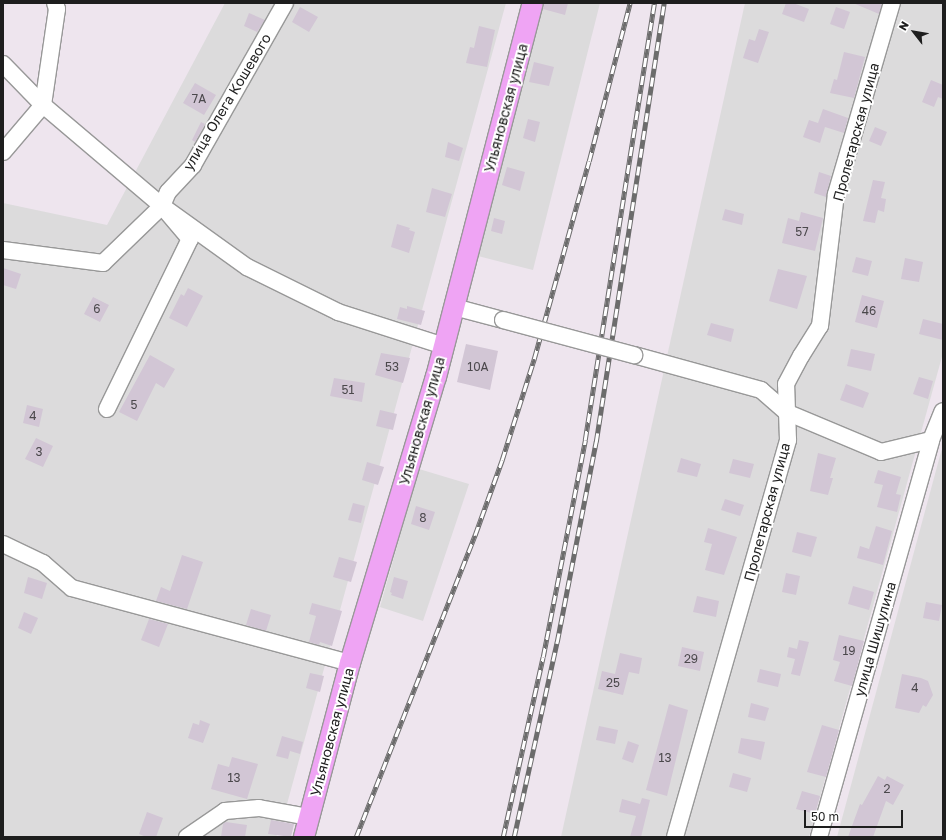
<!DOCTYPE html>
<html>
<head>
<meta charset="utf-8">
<style>
  body { margin:0 }
  #map { position:relative; width:946px; height:840px; overflow:hidden; background:#eee5ee; font-family:"Golos Text",sans-serif }
  div>[style] { position:absolute }
  .residential>* { inset:0; background:#dcdbdc }
  .building>* { inset:0; background:#d2c6d5 }
  .roads { filter:drop-shadow(1px 0 #989898) drop-shadow(-1px 0 #989898) drop-shadow(0 1px #989898) drop-shadow(0 -1px #989898) }
  .minor>* { height:16px; margin:-8px; padding:0 8px; transform-origin:8px; border-radius:8px; background:#fff }
  .major>* { height:20px; margin:-10px; padding:0 10px; transform-origin:10px; border-radius:10px; background:#efa4f4 }
  .rail>* { height:4.5px; margin-top:-2.25px; transform-origin:0; background:repeating-linear-gradient(90deg,#fff 0 9px,#6c6c6c 0 18px); box-sizing:border-box; border-block:1px solid #6c6c6c }
  .bridges { filter:drop-shadow(1px 0 #989898) drop-shadow(-1px 0 #989898) drop-shadow(0 1px #989898) drop-shadow(0 -1px #989898) }
  .minor-bridge>* { height:16px; margin:-8px; padding:0 8px; transform-origin:8px; border-radius:8px; background:#fff }
  span { translate:-50% -50%; white-space:nowrap; text-align:center; line-height:1.15; -webkit-text-stroke:4px #fff; paint-order:stroke }
  .number-label { font-size:12px; color:#4b484c }
  .number-label span { -webkit-text-stroke-width:0 }
  .street-label { font-size:14px; color:#1e1e1e }
  .frame { position:absolute; inset:0; border:4px solid #1e1e1e; pointer-events:none }
  .north { position:absolute; left:894px; top:12px; width:40px; height:40px; -webkit-text-stroke:3px #fff; paint-order:stroke; rotate:301deg; font-size:11px; font-weight:700; line-height:16px; text-align:center; color:#1e1e1e }
  .north::after { content:''; display:block; margin:auto; width:14px; height:18px; background:#1e1e1e; clip-path:polygon(50% 0,100% 100%,50% 72%,0 100%) }
  .scale { position:absolute; left:804px; top:810px; width:99px; height:18px; box-sizing:border-box; border:2px solid #1e1e1e; border-top:0; padding-left:5px; font-size:12px; line-height:14px; white-space:nowrap; color:#1e1e1e; -webkit-text-stroke:3px #fff; paint-order:stroke }
</style>
</head>
<body>
<div id="map">
  <div class="residential">
    <i style="clip-path:polygon(225px 3px,506px 3px,281px 826px,276px 837px,3px 837px,3px 203px,107px 225px)"></i>
    <i style="clip-path:polygon(540px 3px,600px 3px,533px 270px,478px 256px)"></i>
    <i style="clip-path:polygon(745px 3px,943px 3px,943px 353px,809px 837px,561px 837px)"></i>
    <i style="clip-path:polygon(943px 447px,943px 837px,837px 837px,941px 452px)"></i>
    <i style="clip-path:polygon(419px 469px,469px 484px,423px 621px,380px 607px)"></i>
  </div>
  <div class="building">
    <i style="clip-path:polygon(544px 3px,568px 3px,565px 15px,543px 9px)"></i>
    <i style="clip-path:polygon(786px 3px,793px 3px,809px 9px,804px 22px,782px 14px)"></i>
    <i style="clip-path:polygon(853px 3px,882px 3px,879px 14px)"></i>
    <i style="clip-path:polygon(300px 7px,318px 17px,309px 32px,292px 22px)"></i>
    <i style="clip-path:polygon(836px 7px,850px 12px,844px 29px,830px 24px)"></i>
    <i style="clip-path:polygon(249px 13px,265px 20px,257px 32px,244px 26px)"></i>
    <i style="clip-path:polygon(479px 26px,495px 30px,487px 67px,466px 63px,470px 47px,474px 48px)"></i>
    <i style="clip-path:polygon(759px 29px,769px 32px,758px 63px,743px 58px,749px 39px,755px 41px)"></i>
    <i style="clip-path:polygon(844px 52px,865px 57px,854px 98px,830px 93px,834px 79px,837px 80px)"></i>
    <i style="clip-path:polygon(534px 62px,554px 67px,549px 86px,529px 82px)"></i>
    <i style="clip-path:polygon(931px 80px,943px 85px,943px 99px,938px 97px,934px 107px,922px 102px)"></i>
    <i style="clip-path:polygon(195px 83px,216px 95px,204px 115px,183px 103px)"></i>
    <i style="clip-path:polygon(823px 109px,848px 118px,844px 133px,825px 127px,820px 143px,803px 137px,809px 120px,818px 123px)"></i>
    <i style="clip-path:polygon(528px 119px,540px 122px,535px 142px,523px 138px)"></i>
    <i style="clip-path:polygon(201px 122px,205px 124px,195px 142px,192px 140px)"></i>
    <i style="clip-path:polygon(875px 127px,887px 132px,881px 146px,869px 141px)"></i>
    <i style="clip-path:polygon(448px 142px,463px 148px,459px 161px,445px 157px)"></i>
    <i style="clip-path:polygon(507px 167px,525px 172px,520px 191px,502px 185px)"></i>
    <i style="clip-path:polygon(819px 172px,831px 176px,826px 197px,814px 193px)"></i>
    <i style="clip-path:polygon(873px 180px,885px 182px,881px 198px,886px 199px,884px 212px,878px 210px,875px 223px,863px 221px)"></i>
    <i style="clip-path:polygon(432px 188px,452px 194px,445px 217px,426px 212px)"></i>
    <i style="clip-path:polygon(725px 209px,744px 214px,742px 225px,722px 220px)"></i>
    <i style="clip-path:polygon(801px 212px,823px 218px,815px 251px,782px 243px,788px 218px,799px 221px)"></i>
    <i style="clip-path:polygon(494px 218px,505px 221px,502px 234px,491px 231px)"></i>
    <i style="clip-path:polygon(397px 224px,410px 228px,409px 230px,415px 232px,409px 253px,391px 247px)"></i>
    <i style="clip-path:polygon(856px 257px,872px 261px,868px 276px,852px 272px)"></i>
    <i style="clip-path:polygon(905px 258px,923px 262px,919px 282px,901px 279px)"></i>
    <i style="clip-path:polygon(3px 268px,21px 274px,16px 289px,3px 285px)"></i>
    <i style="clip-path:polygon(778px 269px,807px 276px,797px 309px,769px 301px)"></i>
    <i style="clip-path:polygon(188px 288px,203px 296px,187px 327px,169px 318px,181px 294px,184px 296px)"></i>
    <i style="clip-path:polygon(862px 295px,884px 301px,877px 328px,855px 322px)"></i>
    <i style="clip-path:polygon(93px 297px,109px 305px,100px 322px,84px 314px)"></i>
    <i style="clip-path:polygon(407px 306px,425px 311px,421px 325px,397px 319px,400px 307px,407px 309px)"></i>
    <i style="clip-path:polygon(923px 319px,943px 324px,943px 340px,919px 334px)"></i>
    <i style="clip-path:polygon(711px 323px,734px 329px,731px 342px,707px 335px)"></i>
    <i style="clip-path:polygon(466px 344px,498px 351px,490px 390px,457px 382px)"></i>
    <i style="clip-path:polygon(851px 349px,875px 354px,871px 371px,847px 366px)"></i>
    <i style="clip-path:polygon(381px 353px,410px 358px,403px 383px,375px 375px)"></i>
    <i style="clip-path:polygon(150px 355px,175px 369px,164px 388px,156px 383px,137px 421px,119px 412px)"></i>
    <i style="clip-path:polygon(919px 377px,933px 381px,928px 399px,913px 394px)"></i>
    <i style="clip-path:polygon(334px 378px,365px 383px,362px 402px,330px 396px)"></i>
    <i style="clip-path:polygon(846px 384px,869px 393px,863px 408px,840px 400px)"></i>
    <i style="clip-path:polygon(27px 405px,43px 409px,39px 427px,23px 423px)"></i>
    <i style="clip-path:polygon(380px 410px,397px 414px,393px 430px,376px 426px)"></i>
    <i style="clip-path:polygon(36px 438px,53px 446px,43px 467px,25px 459px)"></i>
    <i style="clip-path:polygon(818px 453px,836px 458px,830px 478px,833px 478px,828px 495px,810px 491px)"></i>
    <i style="clip-path:polygon(681px 458px,701px 464px,697px 477px,677px 472px)"></i>
    <i style="clip-path:polygon(733px 459px,754px 464px,750px 478px,729px 473px)"></i>
    <i style="clip-path:polygon(367px 462px,384px 467px,378px 485px,362px 480px)"></i>
    <i style="clip-path:polygon(878px 470px,901px 477px,896px 494px,901px 495px,897px 512px,877px 507px,883px 485px,874px 483px)"></i>
    <i style="clip-path:polygon(725px 499px,744px 505px,740px 516px,721px 510px)"></i>
    <i style="clip-path:polygon(353px 503px,365px 506px,361px 523px,348px 520px)"></i>
    <i style="clip-path:polygon(416px 506px,435px 512px,429px 530px,411px 524px)"></i>
    <i style="clip-path:polygon(876px 526px,892px 531px,883px 565px,857px 558px,860px 546px,869px 549px)"></i>
    <i style="clip-path:polygon(708px 528px,737px 537px,724px 575px,705px 570px,712px 544px,704px 542px)"></i>
    <i style="clip-path:polygon(797px 532px,817px 537px,811px 557px,792px 552px)"></i>
    <i style="clip-path:polygon(182px 555px,203px 562px,187px 609px,156px 601px,161px 587px,170px 591px)"></i>
    <i style="clip-path:polygon(339px 557px,357px 562px,351px 582px,333px 577px)"></i>
    <i style="clip-path:polygon(786px 573px,800px 576px,796px 595px,782px 592px)"></i>
    <i style="clip-path:polygon(28px 577px,47px 583px,42px 599px,24px 593px)"></i>
    <i style="clip-path:polygon(394px 577px,408px 581px,403px 599px,391px 595px,392px 593px,390px 592px)"></i>
    <i style="clip-path:polygon(853px 586px,874px 592px,869px 610px,848px 604px)"></i>
    <i style="clip-path:polygon(697px 596px,719px 601px,716px 617px,693px 612px)"></i>
    <i style="clip-path:polygon(926px 602px,942px 605px,939px 621px,923px 618px)"></i>
    <i style="clip-path:polygon(312px 603px,342px 611px,332px 646px,320px 642px,319px 645px,309px 642px,316px 616px,309px 614px)"></i>
    <i style="clip-path:polygon(251px 609px,271px 615px,266px 631px,246px 625px)"></i>
    <i style="clip-path:polygon(24px 612px,38px 618px,31px 634px,18px 628px)"></i>
    <i style="clip-path:polygon(149px 619px,168px 624px,159px 647px,141px 640px)"></i>
    <i style="clip-path:polygon(839px 635px,864px 641px,852px 686px,834px 681px,840px 662px,833px 660px)"></i>
    <i style="clip-path:polygon(799px 640px,809px 642px,800px 676px,791px 674px,795px 659px,787px 657px,789px 647px,797px 649px)"></i>
    <i style="clip-path:polygon(682px 647px,704px 652px,700px 671px,678px 666px)"></i>
    <i style="clip-path:polygon(620px 653px,642px 658px,639px 674px,629px 672px,623px 695px,598px 689px,602px 671px,615px 674px)"></i>
    <i style="clip-path:polygon(760px 669px,781px 674px,778px 687px,757px 682px)"></i>
    <i style="clip-path:polygon(310px 673px,324px 676px,320px 692px,306px 688px)"></i>
    <i style="clip-path:polygon(902px 674px,921px 678px,928px 681px,933px 695px,926px 707px,923px 705px,919px 713px,895px 708px)"></i>
    <i style="clip-path:polygon(751px 703px,769px 708px,765px 721px,748px 717px)"></i>
    <i style="clip-path:polygon(669px 704px,688px 710px,667px 796px,646px 790px)"></i>
    <i style="clip-path:polygon(200px 720px,210px 724px,203px 743px,188px 738px,193px 723px,199px 725px)"></i>
    <i style="clip-path:polygon(822px 725px,839px 730px,826px 777px,807px 772px)"></i>
    <i style="clip-path:polygon(599px 726px,618px 730px,615px 744px,596px 740px)"></i>
    <i style="clip-path:polygon(282px 736px,303px 742px,300px 754px,290px 751px,288px 759px,276px 756px)"></i>
    <i style="clip-path:polygon(741px 738px,765px 742px,761px 760px,738px 753px)"></i>
    <i style="clip-path:polygon(628px 741px,639px 745px,633px 763px,622px 759px)"></i>
    <i style="clip-path:polygon(232px 757px,258px 764px,247px 799px,211px 789px,218px 764px,229px 767px)"></i>
    <i style="clip-path:polygon(733px 773px,751px 778px,747px 792px,729px 787px)"></i>
    <i style="clip-path:polygon(878px 776px,885px 780px,887px 776px,904px 785px,893px 805px,886px 801px,873px 837px,848px 837px,860px 804px,862px 805px)"></i>
    <i style="clip-path:polygon(802px 791px,820px 796px,815px 814px,796px 809px)"></i>
    <i style="clip-path:polygon(642px 798px,650px 800px,641px 837px,630px 837px,636px 816px,619px 812px,622px 799px,640px 804px)"></i>
    <i style="clip-path:polygon(147px 812px,163px 818px,156px 837px,146px 837px,139px 834px)"></i>
    <i style="clip-path:polygon(271px 820px,294px 824px,291px 837px,268px 834px)"></i>
    <i style="clip-path:polygon(226px 822px,247px 825px,245px 837px,221px 837px,223px 824px)"></i>
  </div>
  <div class="roads">
    <div class="minor">
      <i style="left:3px;top:64px;width:57px;rotate:45.7deg"></i>
      <i style="left:43px;top:105px;width:156px;rotate:40.3deg"></i>
      <i style="left:162px;top:206px;width:105px;rotate:35.7deg"></i>
      <i style="left:247px;top:267px;width:102px;rotate:26.3deg"></i>
      <i style="left:338px;top:312px;width:111px;rotate:17.8deg"></i>
      <i style="left:3px;top:152px;width:62px;rotate:-49.6deg"></i>
      <i style="left:43px;top:105px;width:97px;rotate:-81.7deg"></i>
      <i style="left:57px;top:9px;width:6px;rotate:-108deg"></i>
      <i style="left:3px;top:250px;width:101px;rotate:7.4deg"></i>
      <i style="left:103px;top:263px;width:82px;rotate:-44deg"></i>
      <i style="left:454px;top:307px;width:51px;rotate:14.9deg"></i>
      <i style="left:634px;top:355px;width:132px;rotate:15.4deg"></i>
      <i style="left:761px;top:390px;width:33px;rotate:41deg"></i>
      <i style="left:786px;top:412px;width:103px;rotate:22.8deg"></i>
      <i style="left:881px;top:452px;width:51px;rotate:-13.5deg"></i>
      <i style="left:107px;top:409px;width:189px;rotate:-64deg"></i>
      <i style="left:190px;top:239px;width:43px;rotate:-130.3deg"></i>
      <i style="left:162px;top:206px;width:15px;rotate:-67deg"></i>
      <i style="left:168px;top:192px;width:37px;rotate:-47deg"></i>
      <i style="left:193px;top:165px;width:186px;rotate:-60.4deg"></i>
      <i style="left:3px;top:544px;width:44px;rotate:25.4deg"></i>
      <i style="left:43px;top:563px;width:38px;rotate:41deg"></i>
      <i style="left:72px;top:588px;width:288px;rotate:15.1deg"></i>
      <i style="left:187px;top:837px;width:46px;rotate:-34.4deg"></i>
      <i style="left:225px;top:811px;width:34px;rotate:-5deg"></i>
      <i style="left:259px;top:808px;width:51px;rotate:10.2deg"></i>
      <i style="left:675px;top:837px;width:413px;rotate:-74.1deg"></i>
      <i style="left:788px;top:440px;width:56px;rotate:-92deg"></i>
      <i style="left:786px;top:384px;width:32px;rotate:-62deg"></i>
      <i style="left:801px;top:356px;width:36px;rotate:-58deg"></i>
      <i style="left:820px;top:326px;width:133px;rotate:-83.1deg"></i>
      <i style="left:836px;top:194px;width:199px;rotate:-73.7deg"></i>
      <i style="left:819px;top:837px;width:412px;rotate:-74.2deg"></i>
      <i style="left:931px;top:440px;width:31px;rotate:-68deg"></i>
    </div>
    <div class="major">
      <i style="left:304px;top:837px;width:180px;rotate:-75.2deg"></i>
      <i style="left:350px;top:663px;width:299px;rotate:-73.3deg"></i>
      <i style="left:436px;top:377px;width:386px;rotate:-75.5deg"></i>
    </div>
  </div>
  <div class="rail">
    <i style="left:356px;top:837px;width:325px;rotate:-68.5deg"></i>
    <i style="left:475px;top:535px;width:80px;rotate:-70.2deg"></i>
    <i style="left:502px;top:460px;width:106px;rotate:-72.4deg"></i>
    <i style="left:534px;top:359px;width:205px;rotate:-74.5deg"></i>
    <i style="left:589px;top:161px;width:163px;rotate:-75.5deg"></i>
    <i style="left:503px;top:837px;width:184px;rotate:-77.5deg"></i>
    <i style="left:543px;top:657px;width:221px;rotate:-79deg"></i>
    <i style="left:585px;top:440px;width:442px;rotate:-81deg"></i>
    <i style="left:514px;top:837px;width:200px;rotate:-77.6deg"></i>
    <i style="left:557px;top:642px;width:204px;rotate:-79deg"></i>
    <i style="left:596px;top:442px;width:444px;rotate:-81.2deg"></i>
  </div>
  <div class="bridges">
    <div class="minor-bridge">
      <i style="left:503px;top:320px;width:136px;rotate:15deg"></i>
    </div>
  </div>
  <div class="number-label">
    <span style="left:199px;top:99px">7А</span>
    <span style="left:802px;top:232px">57</span>
    <span style="left:97px;top:309px">6</span>
    <span style="left:869px;top:311px">46</span>
    <span style="left:392px;top:367px">53</span>
    <span style="left:478px;top:367px">10А</span>
    <span style="left:348px;top:390px">51</span>
    <span style="left:134px;top:405px">5</span>
    <span style="left:33px;top:416px">4</span>
    <span style="left:39px;top:452px">3</span>
    <span style="left:423px;top:518px">8</span>
    <span style="left:849px;top:651px">19</span>
    <span style="left:691px;top:659px">29</span>
    <span style="left:613px;top:683px">25</span>
    <span style="left:915px;top:688px">4</span>
    <span style="left:665px;top:758px">13</span>
    <span style="left:234px;top:778px">13</span>
    <span style="left:887px;top:789px">2</span>
  </div>
  <div class="street-label">
    <span style="left:227px;top:102px;rotate:-59deg">улица Олега Кошевого</span>
    <span style="left:506px;top:108px;rotate:-75deg">Ульяновская улица</span>
    <span style="left:856px;top:132px;rotate:-75deg">Пролетарская улица</span>
    <span style="left:422px;top:421px;rotate:-74deg">Ульяновская улица</span>
    <span style="left:767px;top:512px;rotate:-75deg">Пролетарская улица</span>
    <span style="left:875px;top:639px;rotate:-74deg">улица Шишулина</span>
    <span style="left:332px;top:732px;rotate:-75deg">Ульяновская улица</span>
  </div>
  <div class="frame"></div>
  <div class="north">N</div>
  <div class="scale">50 m</div>
</div>
</body>
</html>
